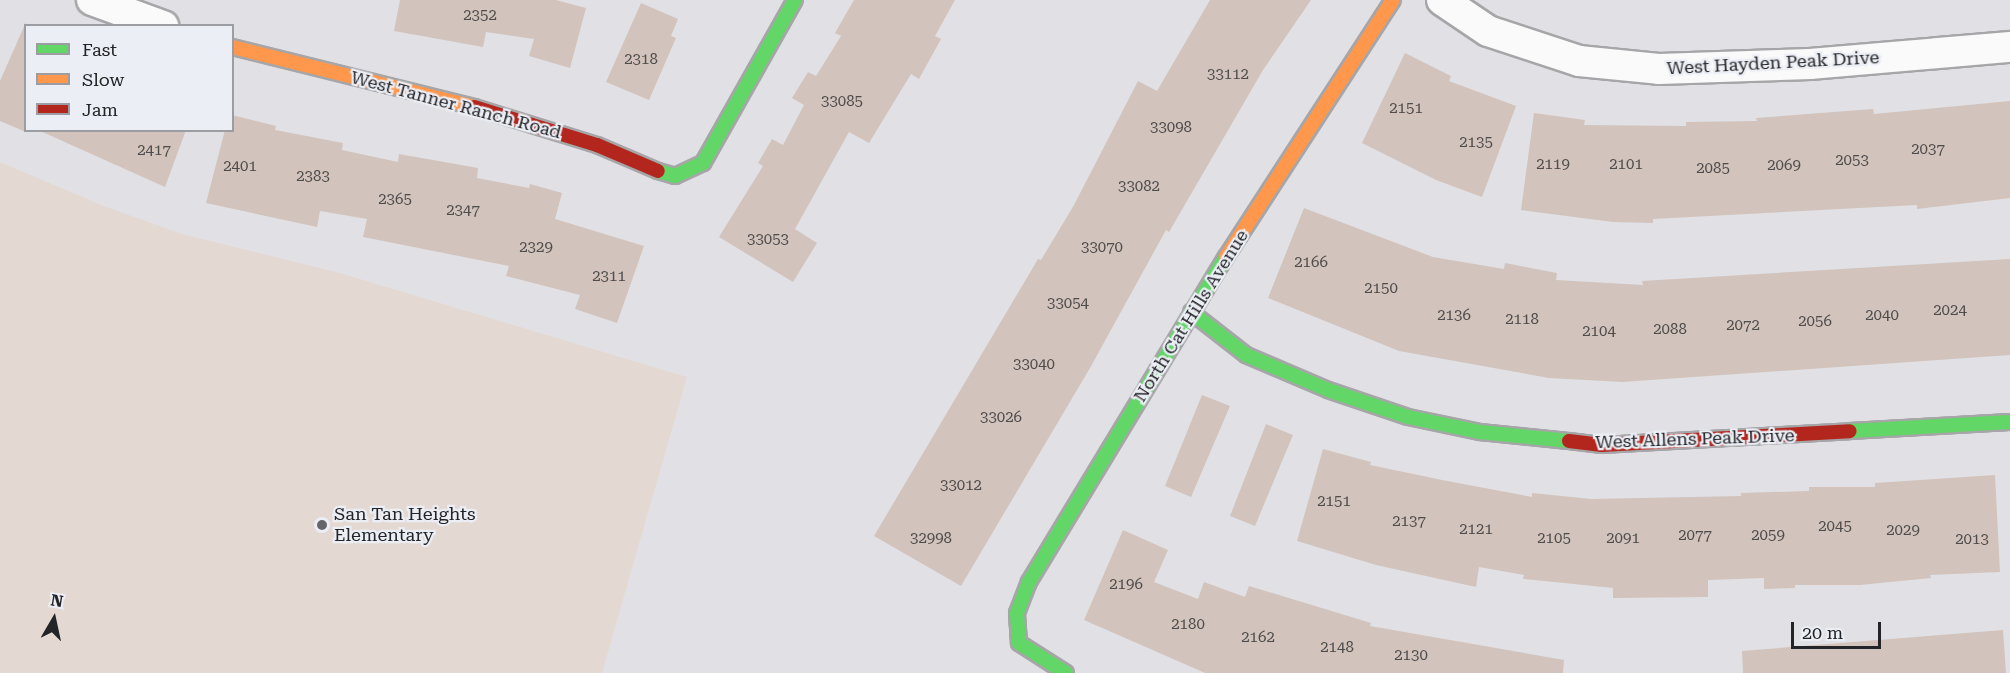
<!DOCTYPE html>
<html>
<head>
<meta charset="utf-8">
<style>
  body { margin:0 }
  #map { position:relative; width:2010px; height:673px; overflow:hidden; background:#e1e1e5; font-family:"Roboto Serif",serif }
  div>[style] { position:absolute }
  .education>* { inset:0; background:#e4d9d2 }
  .building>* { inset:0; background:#d2c3bc }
  .roads { filter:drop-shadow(2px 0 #a6a6a8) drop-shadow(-2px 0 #a6a6a8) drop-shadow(0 2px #a6a6a8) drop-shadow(0 -2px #a6a6a8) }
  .street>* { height:30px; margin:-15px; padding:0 15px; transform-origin:15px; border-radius:15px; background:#fafafb }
  .fast>* { height:14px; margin:-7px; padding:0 7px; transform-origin:7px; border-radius:7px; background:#63d668 }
  .slow>* { height:14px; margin:-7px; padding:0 7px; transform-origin:7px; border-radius:7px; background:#ff974d }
  .jam>* { height:14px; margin:-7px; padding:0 7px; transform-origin:7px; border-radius:7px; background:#b3261e }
  .dots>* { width:16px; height:16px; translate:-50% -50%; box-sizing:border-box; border:3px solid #eceef5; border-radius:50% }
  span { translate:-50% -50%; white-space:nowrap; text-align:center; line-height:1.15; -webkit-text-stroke:4.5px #eceef5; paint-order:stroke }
  .number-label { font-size:15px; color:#4f4c4c }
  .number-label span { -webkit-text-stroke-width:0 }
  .street-label { font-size:18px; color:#232427 }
  .poi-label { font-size:18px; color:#232427 }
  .left { translate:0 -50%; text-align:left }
  .legend { position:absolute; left:24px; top:24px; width:210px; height:108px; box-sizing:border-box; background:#eceef5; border:2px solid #9c9da3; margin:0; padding:8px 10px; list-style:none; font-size:18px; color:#232427 }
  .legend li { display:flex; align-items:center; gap:12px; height:30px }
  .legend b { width:30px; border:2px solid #9c9da3 }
  .north { position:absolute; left:24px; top:589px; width:60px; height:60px; -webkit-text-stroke:4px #eceef5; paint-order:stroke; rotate:9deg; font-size:16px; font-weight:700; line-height:24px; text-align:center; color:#232427 }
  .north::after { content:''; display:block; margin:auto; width:21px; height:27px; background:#232427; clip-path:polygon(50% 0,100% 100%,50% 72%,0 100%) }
  .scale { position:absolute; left:1791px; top:622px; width:90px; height:27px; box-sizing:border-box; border:3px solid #232427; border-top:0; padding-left:8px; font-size:18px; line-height:21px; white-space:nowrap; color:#232427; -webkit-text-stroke:4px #eceef5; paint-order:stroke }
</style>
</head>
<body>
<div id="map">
  <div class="education">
    <i style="clip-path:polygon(0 162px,104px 206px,182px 234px,340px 273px,687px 377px,602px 673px,0 673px)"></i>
  </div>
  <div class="building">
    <i style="clip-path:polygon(400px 0,556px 0,586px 8px,570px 68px,529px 56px,534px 39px,486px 32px,483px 47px,394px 31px)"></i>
    <i style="clip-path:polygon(854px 0,955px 0,935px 36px,941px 39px,919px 79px,911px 74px,869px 143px,849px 132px,795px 229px,817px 243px,793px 282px,719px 237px,763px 166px,758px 163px,772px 139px,783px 145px,804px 105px,792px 98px,808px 72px,816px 76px,841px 36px,835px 33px)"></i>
    <i style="clip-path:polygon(1210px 0,1311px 0,1263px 70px,1169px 232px,1166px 230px,1090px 368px,961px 586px,874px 536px,1038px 259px,1041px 260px,1074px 205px,1138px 81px,1157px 91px)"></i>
    <i style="clip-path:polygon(641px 3px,678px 19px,671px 36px,676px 38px,649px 100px,606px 82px)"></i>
    <i style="clip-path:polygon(26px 22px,26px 132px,0 121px,0 81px)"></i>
    <i style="clip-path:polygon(1405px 53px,1451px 76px,1449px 81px,1516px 106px,1482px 197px,1436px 180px,1362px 143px)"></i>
    <i style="clip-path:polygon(2010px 101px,2010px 198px,1917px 209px,1917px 205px,1653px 219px,1653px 223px,1613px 222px,1521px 210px,1534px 113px,1585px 120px,1584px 125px,1686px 126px,1686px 122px,1757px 121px,1756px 118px,1873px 109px,1874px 114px)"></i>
    <i style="clip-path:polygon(232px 115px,276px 126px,275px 130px,343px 143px,342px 150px,398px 162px,399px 154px,478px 168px,477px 178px,529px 188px,530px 184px,562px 193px,555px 219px,644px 246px,617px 323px,575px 309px,580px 295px,506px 276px,509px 266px,363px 237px,367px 219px,320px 211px,317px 227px,206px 203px,225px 130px,232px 130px)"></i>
    <i style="clip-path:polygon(38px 130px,186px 130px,165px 187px)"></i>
    <i style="clip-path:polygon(1304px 208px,1433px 257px,1504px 269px,1505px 263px,1557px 273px,1556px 280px,1643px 285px,1642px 281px,2010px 259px,2010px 355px,1622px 382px,1549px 378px,1399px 351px,1268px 298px)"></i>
    <i style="clip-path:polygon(1202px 395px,1230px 406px,1191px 497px,1165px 486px)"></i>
    <i style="clip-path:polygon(1266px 424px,1293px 435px,1255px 526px,1230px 516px)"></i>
    <i style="clip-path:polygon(1323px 449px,1371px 462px,1370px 465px,1442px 480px,1532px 497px,1532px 493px,1591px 499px,1741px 496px,1741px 493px,1809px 491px,1809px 487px,1875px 487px,1875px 483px,1995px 475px,2000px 572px,1930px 575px,1931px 578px,1860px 585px,1795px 585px,1795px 588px,1764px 589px,1764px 578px,1708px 580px,1708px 597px,1613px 598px,1613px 588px,1523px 579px,1524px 575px,1479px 567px,1476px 587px,1376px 565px,1297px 541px)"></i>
    <i style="clip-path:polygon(1123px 530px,1168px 550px,1154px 582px,1198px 599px,1204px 582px,1245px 597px,1249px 586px,1371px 623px,1370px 626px,1564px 660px,1563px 673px,1205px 673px,1084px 620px)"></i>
    <i style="clip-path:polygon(2003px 630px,2006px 673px,1743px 673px,1742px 651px)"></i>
  </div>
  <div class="roads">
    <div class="street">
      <i style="left:92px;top:0;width:76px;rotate:20.1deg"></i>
      <i style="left:1442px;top:0;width:55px;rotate:34deg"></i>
      <i style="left:1488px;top:31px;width:96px;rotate:18.2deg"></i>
      <i style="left:1579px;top:61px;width:80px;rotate:5.7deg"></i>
      <i style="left:1659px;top:69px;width:151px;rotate:-1.9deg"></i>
      <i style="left:1810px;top:64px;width:201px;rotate:-4.9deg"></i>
    </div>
    <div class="fast">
      <i style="left:658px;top:171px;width:18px;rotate:16deg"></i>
      <i style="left:675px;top:176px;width:31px;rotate:-25deg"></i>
      <i style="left:703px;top:163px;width:187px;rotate:-60.6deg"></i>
      <i style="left:1191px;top:312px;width:70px;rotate:38deg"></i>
      <i style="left:1246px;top:355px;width:89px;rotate:23.1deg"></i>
      <i style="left:1328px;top:390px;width:84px;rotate:18.6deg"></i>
      <i style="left:1408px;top:417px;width:74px;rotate:11.8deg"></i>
      <i style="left:1480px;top:432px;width:89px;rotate:5.8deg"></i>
      <i style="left:1850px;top:431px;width:160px;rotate:-3.2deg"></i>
      <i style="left:1066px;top:673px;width:56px;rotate:-147.4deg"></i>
      <i style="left:1019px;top:643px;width:30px;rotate:-94deg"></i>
      <i style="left:1017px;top:613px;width:33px;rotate:-69deg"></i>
      <i style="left:1029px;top:582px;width:380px;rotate:-58.8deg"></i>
    </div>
    <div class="slow">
      <i style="left:232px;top:47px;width:249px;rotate:13.9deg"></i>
      <i style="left:1226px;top:257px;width:306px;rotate:-57deg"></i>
    </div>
    <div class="jam">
      <i style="left:474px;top:107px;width:129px;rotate:17.2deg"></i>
      <i style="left:597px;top:145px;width:66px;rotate:23.1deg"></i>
      <i style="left:1569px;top:441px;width:33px;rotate:7deg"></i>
      <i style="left:1602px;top:445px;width:248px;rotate:-3.2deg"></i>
    </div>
  </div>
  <div class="dots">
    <i style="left:322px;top:525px;background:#66666a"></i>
  </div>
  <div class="number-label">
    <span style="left:480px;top:16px">2352</span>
    <span style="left:641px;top:60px">2318</span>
    <span style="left:1228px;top:75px">33112</span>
    <span style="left:842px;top:102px">33085</span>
    <span style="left:1406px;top:109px">2151</span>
    <span style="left:1171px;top:128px">33098</span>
    <span style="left:1476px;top:143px">2135</span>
    <span style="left:1928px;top:150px">2037</span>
    <span style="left:154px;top:151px">2417</span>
    <span style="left:1852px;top:161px">2053</span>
    <span style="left:1553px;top:165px">2119</span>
    <span style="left:1626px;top:165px">2101</span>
    <span style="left:1784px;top:166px">2069</span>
    <span style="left:240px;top:167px">2401</span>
    <span style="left:1713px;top:169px">2085</span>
    <span style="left:313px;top:177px">2383</span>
    <span style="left:1139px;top:187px">33082</span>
    <span style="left:395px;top:200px">2365</span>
    <span style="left:463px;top:211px">2347</span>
    <span style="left:768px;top:240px">33053</span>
    <span style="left:536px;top:248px">2329</span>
    <span style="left:1102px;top:248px">33070</span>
    <span style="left:1311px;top:263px">2166</span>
    <span style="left:609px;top:277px">2311</span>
    <span style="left:1381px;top:289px">2150</span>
    <span style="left:1068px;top:304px">33054</span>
    <span style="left:1950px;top:311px">2024</span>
    <span style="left:1454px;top:316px">2136</span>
    <span style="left:1882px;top:316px">2040</span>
    <span style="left:1522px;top:320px">2118</span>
    <span style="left:1815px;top:322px">2056</span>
    <span style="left:1743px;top:326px">2072</span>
    <span style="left:1670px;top:330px">2088</span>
    <span style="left:1599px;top:332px">2104</span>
    <span style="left:1034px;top:365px">33040</span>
    <span style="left:1001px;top:418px">33026</span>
    <span style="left:961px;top:486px">33012</span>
    <span style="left:1334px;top:502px">2151</span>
    <span style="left:1409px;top:522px">2137</span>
    <span style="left:1835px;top:527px">2045</span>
    <span style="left:1476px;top:530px">2121</span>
    <span style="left:1903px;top:531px">2029</span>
    <span style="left:1695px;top:536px">2077</span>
    <span style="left:1768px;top:536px">2059</span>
    <span style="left:931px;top:539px">32998</span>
    <span style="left:1554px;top:539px">2105</span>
    <span style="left:1623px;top:539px">2091</span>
    <span style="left:1972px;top:540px">2013</span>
    <span style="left:1126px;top:585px">2196</span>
    <span style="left:1188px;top:625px">2180</span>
    <span style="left:1258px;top:638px">2162</span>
    <span style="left:1337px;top:648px">2148</span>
    <span style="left:1411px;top:656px">2130</span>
  </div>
  <div class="street-label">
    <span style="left:1773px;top:63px;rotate:-3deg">West Hayden Peak Drive</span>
    <span style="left:456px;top:105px;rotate:15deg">West Tanner Ranch Road</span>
    <span style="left:1191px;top:316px;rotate:-58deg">North Cat Hills Avenue</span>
    <span style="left:1695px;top:439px;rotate:-2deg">West Allens Peak Drive</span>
  </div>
  <div class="poi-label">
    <span class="left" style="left:334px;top:525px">San Tan Heights<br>Elementary</span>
  </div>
  <ul class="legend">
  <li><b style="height:8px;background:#63d668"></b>Fast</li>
  <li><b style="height:8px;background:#ff974d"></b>Slow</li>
  <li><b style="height:8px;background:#b3261e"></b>Jam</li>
  </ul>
  <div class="north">N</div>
  <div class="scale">20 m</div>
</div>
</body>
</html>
